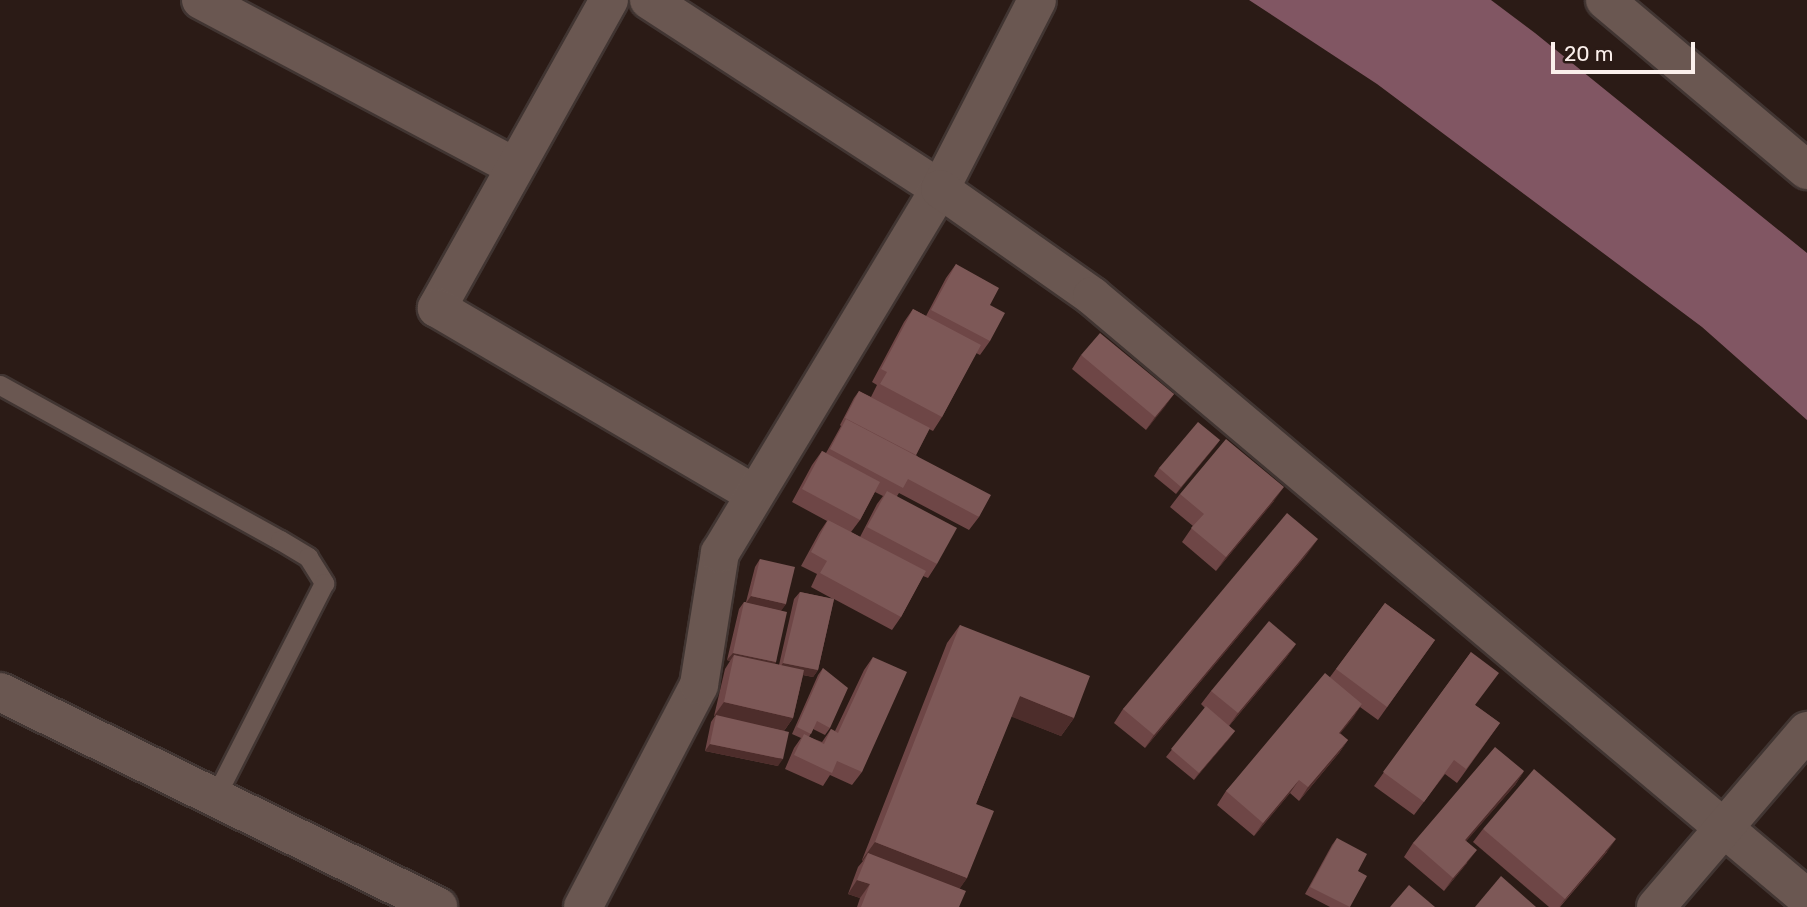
<!DOCTYPE html>
<html>
<head>
<meta charset="utf-8">
<style>
  body { margin:0 }
  #map { position:relative; width:1807px; height:907px; overflow:hidden; background:#2b1b16; font-family:Rubik,sans-serif }
  div>[style] { position:absolute }
  .water>* { inset:0; background:#815663 }
  .roads { filter:drop-shadow(2px 0 #413532) drop-shadow(-2px 0 #413532) drop-shadow(0 2px #413532) drop-shadow(0 -2px #413532) }
  .service>* { height:19px; margin:-9.5px; padding:0 9.5px; transform-origin:9.5px; border-radius:9.5px; background:#6a5751 }
  .minor>* { height:38px; margin:-19px; padding:0 19px; transform-origin:19px; border-radius:19px; background:#6a5751 }
  .tertiary>* { height:38px; margin:-19px; padding:0 19px; transform-origin:19px; border-radius:19px; background:#6a5751 }
  .wall>* { inset:0; background:#6e4646 }
  .shaded-wall>* { inset:0; background:#4d2d2b }
  .building>* { inset:0; background:#7d5857 }
  span { translate:-50% -50%; white-space:nowrap; text-align:center; line-height:1.15; -webkit-text-stroke:5px #2b1b16; paint-order:stroke }
  .scale { position:absolute; left:1551px; top:42px; width:144px; height:32px; box-sizing:border-box; border:4px solid #fbf0ec; border-top:0; padding-left:9px; font-size:21px; line-height:24px; white-space:nowrap; color:#fbf0ec; -webkit-text-stroke:5px #2b1b16; paint-order:stroke }
</style>
</head>
<body>
<div id="map">
  <div class="water">
    <i style="clip-path:polygon(1249px 0,1491px 0,1535px 33px,1807px 253px,1807px 420px,1702px 327px,1377px 84px)"></i>
  </div>
  <div class="roads">
    <div class="service">
      <i style="left:0;top:385px;width:320px;rotate:29deg"></i>
      <i style="left:280px;top:540px;width:33px;rotate:31deg"></i>
      <i style="left:308px;top:557px;width:31px;rotate:58deg"></i>
      <i style="left:324px;top:583px;width:240px;rotate:117deg"></i>
    </div>
    <div class="minor">
      <i style="left:201px;top:0;width:353px;rotate:28deg"></i>
      <i style="left:609px;top:0;width:353px;rotate:119.2deg"></i>
      <i style="left:437px;top:308px;width:368px;rotate:30.4deg"></i>
      <i style="left:649px;top:0;width:347px;rotate:33deg"></i>
      <i style="left:0;top:692px;width:488px;rotate:26.1deg"></i>
      <i style="left:583px;top:907px;width:250px;rotate:-62.4deg"></i>
      <i style="left:699px;top:685px;width:134px;rotate:-81deg"></i>
      <i style="left:720px;top:553px;width:425px;rotate:-58.9deg"></i>
      <i style="left:940px;top:189px;width:212px;rotate:-62.8deg"></i>
    </div>
    <div class="tertiary">
      <i style="left:1605px;top:0;width:264px;rotate:40.1deg"></i>
      <i style="left:940px;top:189px;width:186px;rotate:35.1deg"></i>
      <i style="left:1092px;top:296px;width:935px;rotate:40.1deg"></i>
      <i style="left:1656px;top:907px;width:232px;rotate:-49.4deg"></i>
    </div>
  </div>
  <div class="wall">
    <i style="clip-path:polygon(evenodd,956px 264px,990px 305px,990px 341px,980px 355px,976px 353px,942px 417px,933px 431px,929px 429px,916px 455px,979px 517px,969px 530px,899px 493px,897px 496px,937px 564px,928px 578px,923px 576px,901px 617px,892px 630px,834px 599px,818px 670px,813px 677px,803px 675px,793px 718px,784px 731px,778px 766px,705px 751px,711px 722px,715px 716px,714px 716px,725px 669px,730px 661px,727px 660px,739px 609px,744px 602px,746px 602px,755px 567px,760px 559px,786px 604px,781px 610px,776px 662px,775px 664px,779px 665px,794px 599px,800px 592px,833px 599px,811px 587px,817px 574px,801px 566px,819px 533px,827px 521px,792px 502px,812px 465px,822px 451px,826px 453px,841px 426px,840px 425px,854px 398px,859px 391px,871px 397px,877px 385px,872px 382px,904px 322px,913px 309px,926px 316px,946px 278px,956px 264px,875px 492px,883px 496px,877px 504px,860px 537px,851px 532px,860px 520px,875px 492px)"></i>
    <i style="clip-path:polygon(1081px 355px,1174px 394px,1146px 430px,1072px 369px)"></i>
    <i style="clip-path:polygon(1220px 440px,1176px 494px,1154px 476px,1159px 468px)"></i>
    <i style="clip-path:polygon(1180px 494px,1274px 501px,1216px 571px,1182px 542px,1193px 526px,1170px 507px)"></i>
    <i style="clip-path:polygon(1308px 553px,1145px 748px,1114px 723px,1123px 709px)"></i>
    <i style="clip-path:polygon(1385px 603px,1435px 640px,1378px 720px,1360px 707px,1340px 733px,1348px 740px,1339px 753px,1299px 801px,1290px 793px,1254px 836px,1217px 805px,1226px 791px,1330px 677px)"></i>
    <i style="clip-path:polygon(960px 625px,1074px 718px,1061px 736px,1011px 716px,976px 804px,967px 878px,959px 889px,959px 907px,857px 907px,860px 898px,848px 894px,858px 867px,863px 861px,862px 860px,947px 643px)"></i>
    <i style="clip-path:polygon(1296px 644px,1286px 658px,1229px 726px,1235px 731px,1194px 780px,1166px 757px,1205px 708px,1201px 704px,1211px 691px)"></i>
    <i style="clip-path:polygon(1471px 652px,1475px 705px,1500px 723px,1457px 783px,1445px 774px,1414px 815px,1374px 786px)"></i>
    <i style="clip-path:polygon(873px 657px,862px 772px,852px 785px,830px 775px,823px 786px,785px 769px,794px 748px,801px 738px,792px 734px,818px 675px,823px 668px,830px 728px,825px 735px,813px 729px,809px 737px,822px 742px,831px 729px,835px 731px,864px 670px)"></i>
    <i style="clip-path:polygon(1524px 771px,1515px 785px,1466px 841px,1467px 863px,1444px 891px,1404px 857px,1413px 843px)"></i>
    <i style="clip-path:polygon(1483px 829px,1607px 852px,1560px 907px,1549px 907px,1473px 842px)"></i>
    <i style="clip-path:polygon(1337px 838px,1350px 907px,1330px 907px,1305px 894px,1332px 845px)"></i>
  </div>
  <div class="shaded-wall">
    <i style="clip-path:polygon(1174px 394px,1164px 408px,1146px 430px,1155px 417px)"></i>
    <i style="clip-path:polygon(1220px 440px,1215px 447px,1176px 494px,1181px 487px)"></i>
    <i style="clip-path:polygon(1284px 487px,1274px 501px,1216px 571px,1226px 557px)"></i>
    <i style="clip-path:polygon(1318px 539px,1308px 553px,1145px 748px,1154px 735px)"></i>
    <i style="clip-path:polygon(751px 596px,786px 604px,781px 611px,746px 603px)"></i>
    <i style="clip-path:polygon(1296px 644px,1286px 658px,1228px 727px,1238px 713px)"></i>
    <i style="clip-path:polygon(733px 653px,776px 662px,771px 670px,734px 655px,730px 661px,727px 660px)"></i>
    <i style="clip-path:polygon(783px 663px,818px 670px,813px 677px,778px 670px)"></i>
    <i style="clip-path:polygon(1020px 696px,1074px 718px,1061px 736px,1007px 715px)"></i>
    <i style="clip-path:polygon(724px 702px,793px 718px,784px 731px,714px 716px)"></i>
    <i style="clip-path:polygon(1362px 704px,1353px 718px,1330px 746px,1339px 733px)"></i>
    <i style="clip-path:polygon(1235px 731px,1230px 738px,1194px 780px,1199px 773px)"></i>
    <i style="clip-path:polygon(1348px 740px,1339px 753px,1299px 801px,1308px 787px)"></i>
    <i style="clip-path:polygon(710px 744px,783px 759px,778px 766px,705px 751px)"></i>
    <i style="clip-path:polygon(1524px 771px,1515px 785px,1456px 853px,1465px 840px)"></i>
    <i style="clip-path:polygon(1299px 780px,1290px 793px,1254px 836px,1263px 823px)"></i>
    <i style="clip-path:polygon(1616px 839px,1607px 852px,1559px 907px,1565px 899px)"></i>
    <i style="clip-path:polygon(875px 842px,967px 878px,954px 897px,868px 853px,863px 861px,862px 860px)"></i>
    <i style="clip-path:polygon(1477px 850px,1467px 863px,1444px 891px,1453px 878px)"></i>
    <i style="clip-path:polygon(857px 880px,870px 884px,860px 898px,848px 894px)"></i>
  </div>
  <div class="building">
    <i style="clip-path:polygon(956px 264px,999px 288px,990px 305px,1005px 313px,990px 341px,931px 310px)"></i>
    <i style="clip-path:polygon(913px 309px,981px 345px,942px 417px,880px 384px,887px 372px,881px 369px)"></i>
    <i style="clip-path:polygon(1100px 333px,1174px 394px,1155px 417px,1081px 355px)"></i>
    <i style="clip-path:polygon(859px 391px,930px 428px,916px 455px,845px 418px)"></i>
    <i style="clip-path:polygon(846px 419px,991px 495px,979px 517px,908px 479px,903px 488px,830px 449px)"></i>
    <i style="clip-path:polygon(1198px 422px,1220px 440px,1181px 487px,1159px 468px)"></i>
    <i style="clip-path:polygon(1226px 439px,1284px 487px,1226px 557px,1191px 528px,1204px 514px,1180px 494px)"></i>
    <i style="clip-path:polygon(822px 451px,880px 482px,860px 520px,802px 489px)"></i>
    <i style="clip-path:polygon(887px 491px,957px 528px,937px 564px,867px 527px)"></i>
    <i style="clip-path:polygon(1287px 513px,1318px 539px,1154px 735px,1123px 709px)"></i>
    <i style="clip-path:polygon(828px 520px,926px 571px,901px 617px,820px 573px,827px 561px,811px 552px)"></i>
    <i style="clip-path:polygon(760px 559px,795px 567px,786px 604px,751px 596px)"></i>
    <i style="clip-path:polygon(800px 592px,834px 599px,818px 670px,783px 663px)"></i>
    <i style="clip-path:polygon(744px 602px,787px 612px,776px 662px,733px 653px)"></i>
    <i style="clip-path:polygon(1385px 603px,1435px 640px,1387px 707px,1336px 669px)"></i>
    <i style="clip-path:polygon(1269px 621px,1296px 644px,1238px 713px,1211px 691px)"></i>
    <i style="clip-path:polygon(960px 625px,1090px 676px,1074px 718px,1020px 696px,976px 804px,994px 811px,967px 878px,875px 842px)"></i>
    <i style="clip-path:polygon(1471px 652px,1499px 673px,1475px 705px,1500px 723px,1466px 769px,1454px 760px,1424px 802px,1383px 772px)"></i>
    <i style="clip-path:polygon(734px 655px,804px 670px,793px 718px,724px 702px)"></i>
    <i style="clip-path:polygon(873px 657px,907px 672px,862px 772px,837px 761px,832px 773px,794px 755px,804px 734px,824px 744px,831px 729px,838px 733px)"></i>
    <i style="clip-path:polygon(823px 668px,848px 688px,830px 728px,817px 721px,811px 734px,797px 727px)"></i>
    <i style="clip-path:polygon(1325px 673px,1362px 704px,1339px 733px,1348px 740px,1308px 787px,1299px 780px,1263px 823px,1226px 791px)"></i>
    <i style="clip-path:polygon(1206px 706px,1235px 731px,1199px 773px,1171px 749px)"></i>
    <i style="clip-path:polygon(716px 715px,789px 732px,783px 759px,710px 744px)"></i>
    <i style="clip-path:polygon(1495px 747px,1524px 771px,1465px 840px,1477px 850px,1453px 878px,1413px 843px)"></i>
    <i style="clip-path:polygon(1534px 769px,1616px 839px,1565px 899px,1483px 829px)"></i>
    <i style="clip-path:polygon(1337px 838px,1367px 854px,1358px 871px,1367px 876px,1350px 907px,1310px 887px)"></i>
    <i style="clip-path:polygon(868px 853px,966px 891px,959px 907px,861px 907px,870px 884px,857px 880px)"></i>
    <i style="clip-path:polygon(1501px 876px,1536px 907px,1475px 907px)"></i>
    <i style="clip-path:polygon(1409px 885px,1435px 907px,1390px 907px)"></i>
  </div>
  <div class="scale">20 m</div>
</div>
</body>
</html>
